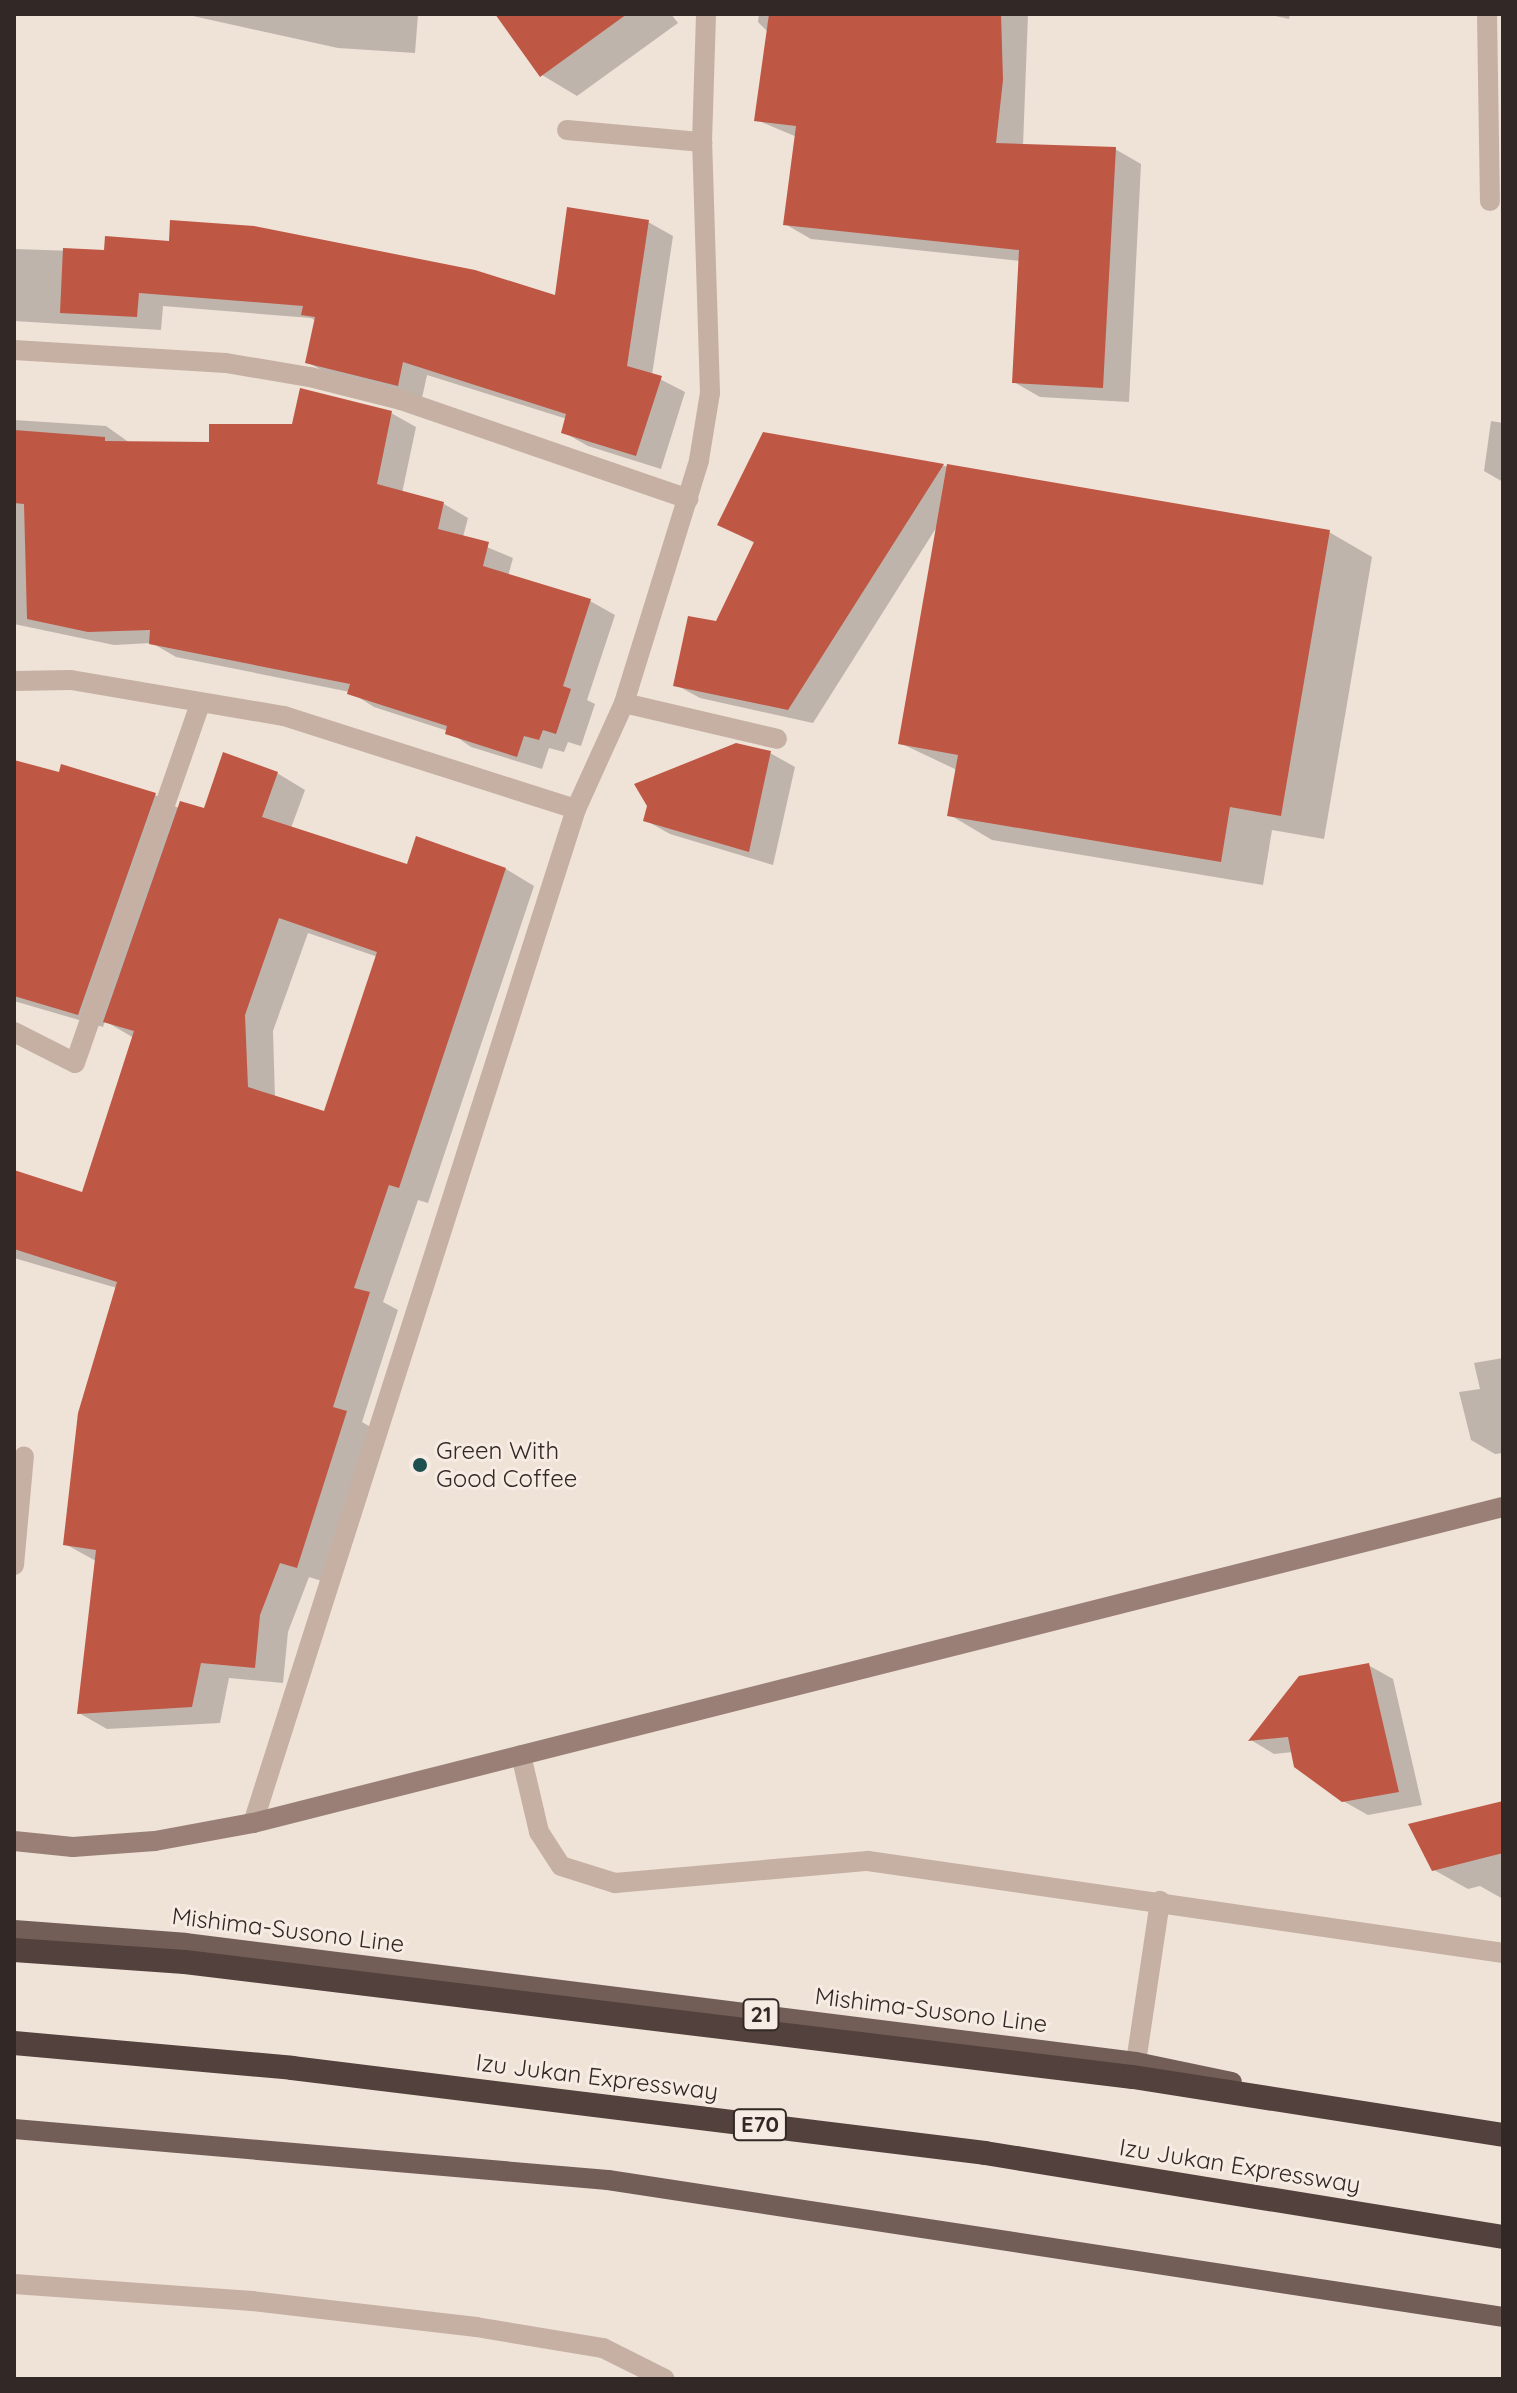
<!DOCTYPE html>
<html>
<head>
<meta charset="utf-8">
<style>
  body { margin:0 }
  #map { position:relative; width:1517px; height:2393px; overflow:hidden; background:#efe2d7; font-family:Quicksand,sans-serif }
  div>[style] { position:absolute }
  .shadow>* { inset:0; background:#0003 }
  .building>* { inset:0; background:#bf5745 }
  .lane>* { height:20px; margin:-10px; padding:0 10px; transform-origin:10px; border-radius:10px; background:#c6b0a4 }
  .street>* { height:20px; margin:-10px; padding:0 10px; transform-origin:10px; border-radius:10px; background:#c6b0a4 }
  .secondary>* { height:20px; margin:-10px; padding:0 10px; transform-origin:10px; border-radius:10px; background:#997f76 }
  .primary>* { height:20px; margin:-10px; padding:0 10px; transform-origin:10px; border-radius:10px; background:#735e57 }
  .highway>* { height:24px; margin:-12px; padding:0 12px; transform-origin:12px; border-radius:12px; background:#52413d }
  .highway-bridge>* { height:24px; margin:-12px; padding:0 12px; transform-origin:12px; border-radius:12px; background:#52413d }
  .dots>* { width:22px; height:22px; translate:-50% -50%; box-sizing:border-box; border:4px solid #f7ece3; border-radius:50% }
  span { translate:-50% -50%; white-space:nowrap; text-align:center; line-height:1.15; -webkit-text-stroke:6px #f7ece3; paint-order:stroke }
  .shield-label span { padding:2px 6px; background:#f7ece3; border:2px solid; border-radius:6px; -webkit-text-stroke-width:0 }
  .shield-label { font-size:22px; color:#322825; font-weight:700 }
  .poi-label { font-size:24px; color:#322825 }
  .left { translate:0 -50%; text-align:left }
  .street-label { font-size:24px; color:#322825 }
  .frame { position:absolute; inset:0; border:16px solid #322825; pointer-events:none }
</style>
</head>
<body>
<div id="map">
  <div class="shadow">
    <i style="clip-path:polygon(184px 14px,418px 14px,415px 53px,338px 48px)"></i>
    <i style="clip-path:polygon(498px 14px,671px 14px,678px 23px,577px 96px,542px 75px)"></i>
    <i style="clip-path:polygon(759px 14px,1028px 14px,1023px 146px,1115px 149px,1141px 164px,1129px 402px,1040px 397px,1014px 382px,1021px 261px,811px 239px,785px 224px,797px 137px,757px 120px,768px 32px,758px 22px)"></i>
    <i style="clip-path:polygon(1266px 14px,1290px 14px,1289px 19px)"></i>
    <i style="clip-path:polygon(648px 222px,673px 236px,652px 375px,685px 392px,661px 469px,588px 446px,563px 432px,567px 419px,427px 375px,422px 398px,332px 376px,307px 362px,316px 321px,311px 318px,163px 306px,161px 330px,14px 321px,14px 249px,106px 252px,556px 297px)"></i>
    <i style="clip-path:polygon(391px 413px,416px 427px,402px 493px,444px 504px,468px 518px,463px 537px,513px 558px,508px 576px,590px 601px,615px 615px,587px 700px,595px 704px,581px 746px,568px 742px,564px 752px,549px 748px,542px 769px,471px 747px,448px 731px,374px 707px,350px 692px,176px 657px,152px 643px,114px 645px,14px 624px,14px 420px,106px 426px,130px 443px,211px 444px)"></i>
    <i style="clip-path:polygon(1491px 421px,1503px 423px,1503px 482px,1484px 471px)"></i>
    <i style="clip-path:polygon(764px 435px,1329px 532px,1372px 557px,1324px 839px,1272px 830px,1263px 885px,992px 840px,950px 815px,957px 770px,900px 743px,938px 525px,813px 723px,700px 698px,676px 685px,718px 624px,756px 544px,720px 524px)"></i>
    <i style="clip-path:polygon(770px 753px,795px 767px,773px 865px,670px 834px,645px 820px)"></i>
    <i style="clip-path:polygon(evenodd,14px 762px,155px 795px,180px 809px,205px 810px,277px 773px,305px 790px,291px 828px,408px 867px,417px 839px,506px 869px,534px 886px,428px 1203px,418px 1200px,383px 1302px,398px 1310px,362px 1422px,374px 1429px,325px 1582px,309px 1577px,288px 1632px,283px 1683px,229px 1678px,220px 1723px,107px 1729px,79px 1713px,96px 1561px,65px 1544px,117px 1288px,14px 1258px,14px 1173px,83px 1194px,134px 1038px,105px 1021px,103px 1027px,14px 1001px,14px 762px,308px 933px,378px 957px,326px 1114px,275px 1098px,273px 1031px,308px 933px)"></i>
    <i style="clip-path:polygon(1503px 1351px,1503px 1453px,1495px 1454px,1471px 1440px,1459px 1392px,1480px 1389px,1474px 1363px,1503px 1358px)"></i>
    <i style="clip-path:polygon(1368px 1665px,1393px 1679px,1422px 1805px,1368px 1815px,1343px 1801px,1293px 1752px,1274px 1754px,1251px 1740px)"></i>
    <i style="clip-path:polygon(1503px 1803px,1503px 1899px,1480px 1886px,1468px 1889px,1434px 1870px)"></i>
  </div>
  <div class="building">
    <i style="clip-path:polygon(495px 14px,627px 14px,540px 77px)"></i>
    <i style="clip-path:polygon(769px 14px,1001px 14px,1003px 80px,996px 143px,1116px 147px,1103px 388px,1012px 383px,1019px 250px,783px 225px,796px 126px,754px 121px)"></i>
    <i style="clip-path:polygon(567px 207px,649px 220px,627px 366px,662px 376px,636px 456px,561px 433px,566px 414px,403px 362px,398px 386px,305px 363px,315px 317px,301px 315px,303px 306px,139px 293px,137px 317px,60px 313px,63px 248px,104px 250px,105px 236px,169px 241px,170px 220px,254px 226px,475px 270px,555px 295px)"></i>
    <i style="clip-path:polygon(300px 388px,392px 411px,377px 484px,444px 502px,438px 529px,489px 542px,483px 566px,591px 599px,563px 686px,571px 689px,556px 734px,543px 730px,539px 740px,524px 736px,517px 757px,445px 734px,447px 726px,347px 694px,350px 684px,149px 644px,150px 630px,88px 632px,27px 619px,24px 504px,14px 503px,14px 430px,105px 437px,105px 441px,209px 442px,209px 424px,292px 424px)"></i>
    <i style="clip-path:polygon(763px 432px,944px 464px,788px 710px,673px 686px,688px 616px,716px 621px,754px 542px,717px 525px)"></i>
    <i style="clip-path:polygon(947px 464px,1330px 530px,1281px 816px,1230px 807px,1221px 862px,947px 816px,958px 755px,898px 744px)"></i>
    <i style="clip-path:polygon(736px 743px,771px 751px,749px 852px,643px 821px,647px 806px,634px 784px)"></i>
    <i style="clip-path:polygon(evenodd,223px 752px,278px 772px,262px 817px,407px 864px,416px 836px,506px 868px,399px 1188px,389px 1185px,354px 1288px,370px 1292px,333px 1407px,347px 1411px,297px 1568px,280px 1563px,260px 1615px,255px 1668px,201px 1663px,192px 1707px,77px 1714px,96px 1550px,63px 1545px,78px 1413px,117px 1282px,14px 1249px,14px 1170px,82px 1192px,134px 1031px,103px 1022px,180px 801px,204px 808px,223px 752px,279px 918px,377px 952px,324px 1111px,248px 1087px,245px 1015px,279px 918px)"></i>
    <i style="clip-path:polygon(14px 760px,59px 772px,61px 764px,156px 793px,78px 1015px,14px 996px)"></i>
    <i style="clip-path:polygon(1369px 1663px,1399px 1792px,1342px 1802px,1294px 1767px,1288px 1737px,1248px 1741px,1299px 1676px)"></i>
    <i style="clip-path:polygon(1503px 1801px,1503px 1853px,1432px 1871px,1408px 1824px)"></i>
  </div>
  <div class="lane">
    <i style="left:624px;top:703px;width:157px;rotate:13.2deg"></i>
  </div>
  <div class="street">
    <i style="left:1487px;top:14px;width:187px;rotate:89.1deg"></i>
    <i style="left:567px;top:130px;width:136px;rotate:5.1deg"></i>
    <i style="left:14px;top:350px;width:212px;rotate:3.5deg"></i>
    <i style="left:226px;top:363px;width:85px;rotate:9.5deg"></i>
    <i style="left:310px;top:377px;width:94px;rotate:14.2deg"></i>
    <i style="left:401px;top:400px;width:304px;rotate:19deg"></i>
    <i style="left:14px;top:681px;width:57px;rotate:-1deg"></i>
    <i style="left:71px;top:680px;width:216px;rotate:9.6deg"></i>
    <i style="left:284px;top:716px;width:306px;rotate:17.7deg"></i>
    <i style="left:14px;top:1032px;width:68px;rotate:26.9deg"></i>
    <i style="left:75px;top:1063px;width:379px;rotate:-70.8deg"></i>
    <i style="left:14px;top:1565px;width:109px;rotate:-84.8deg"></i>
    <i style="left:521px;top:1755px;width:79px;rotate:76.8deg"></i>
    <i style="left:539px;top:1832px;width:40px;rotate:57.1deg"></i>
    <i style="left:561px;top:1866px;width:57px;rotate:17.5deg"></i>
    <i style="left:615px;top:1883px;width:254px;rotate:-5deg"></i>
    <i style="left:868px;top:1861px;width:642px;rotate:8.24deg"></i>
    <i style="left:253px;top:1823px;width:1064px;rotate:-72.33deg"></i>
    <i style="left:576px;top:809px;width:116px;rotate:-65.6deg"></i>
    <i style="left:624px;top:703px;width:254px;rotate:-72.8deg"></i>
    <i style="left:699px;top:460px;width:68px;rotate:-80.7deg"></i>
    <i style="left:710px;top:393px;width:251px;rotate:-91.8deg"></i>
    <i style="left:702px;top:142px;width:128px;rotate:-88.2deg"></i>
    <i style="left:1136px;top:2062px;width:163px;rotate:-81.5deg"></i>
    <i style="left:14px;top:2284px;width:239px;rotate:4.1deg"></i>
    <i style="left:252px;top:2301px;width:226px;rotate:6.6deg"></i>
    <i style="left:476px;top:2327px;width:129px;rotate:9.4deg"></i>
    <i style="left:603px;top:2348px;width:69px;rotate:26.6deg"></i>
  </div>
  <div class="secondary">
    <i style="left:14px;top:1841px;width:59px;rotate:5.8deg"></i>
    <i style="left:73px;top:1847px;width:82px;rotate:-4.2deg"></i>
    <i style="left:155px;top:1841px;width:100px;rotate:-10.4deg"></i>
    <i style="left:253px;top:1823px;width:1289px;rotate:-14.19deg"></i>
  </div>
  <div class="primary">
    <i style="left:14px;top:1930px;width:171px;rotate:4.3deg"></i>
    <i style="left:185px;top:1943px;width:958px;rotate:7.13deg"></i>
    <i style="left:1136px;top:2062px;width:98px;rotate:11.8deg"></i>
    <i style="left:14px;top:2129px;width:596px;rotate:4.91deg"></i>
    <i style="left:608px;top:2180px;width:905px;rotate:8.7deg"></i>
  </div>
  <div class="highway">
    <i style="left:14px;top:2043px;width:279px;rotate:5.1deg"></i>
    <i style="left:292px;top:2068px;width:698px;rotate:6.99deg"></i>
    <i style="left:985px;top:2153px;width:525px;rotate:9.21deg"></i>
  </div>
  <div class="highway-bridge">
    <i style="left:14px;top:1950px;width:171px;rotate:4deg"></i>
    <i style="left:185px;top:1962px;width:955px;rotate:6.92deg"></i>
    <i style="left:1133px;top:2077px;width:375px;rotate:8.9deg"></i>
  </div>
  <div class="dots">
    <i style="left:420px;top:1465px;background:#1d514f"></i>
  </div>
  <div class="shield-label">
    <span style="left:761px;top:2015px">21</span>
    <span style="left:760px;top:2125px">E70</span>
  </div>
  <div class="poi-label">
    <span class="left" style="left:436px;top:1465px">Green With<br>Good Coffee</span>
  </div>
  <div class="street-label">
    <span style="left:288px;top:1930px;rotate:7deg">Mishima-Susono Line</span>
    <span style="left:931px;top:2010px;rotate:7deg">Mishima-Susono Line</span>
    <span style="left:597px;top:2077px;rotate:7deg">Izu Jukan Expressway</span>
    <span style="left:1240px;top:2166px;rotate:9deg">Izu Jukan Expressway</span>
  </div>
  <div class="frame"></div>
</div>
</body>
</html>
